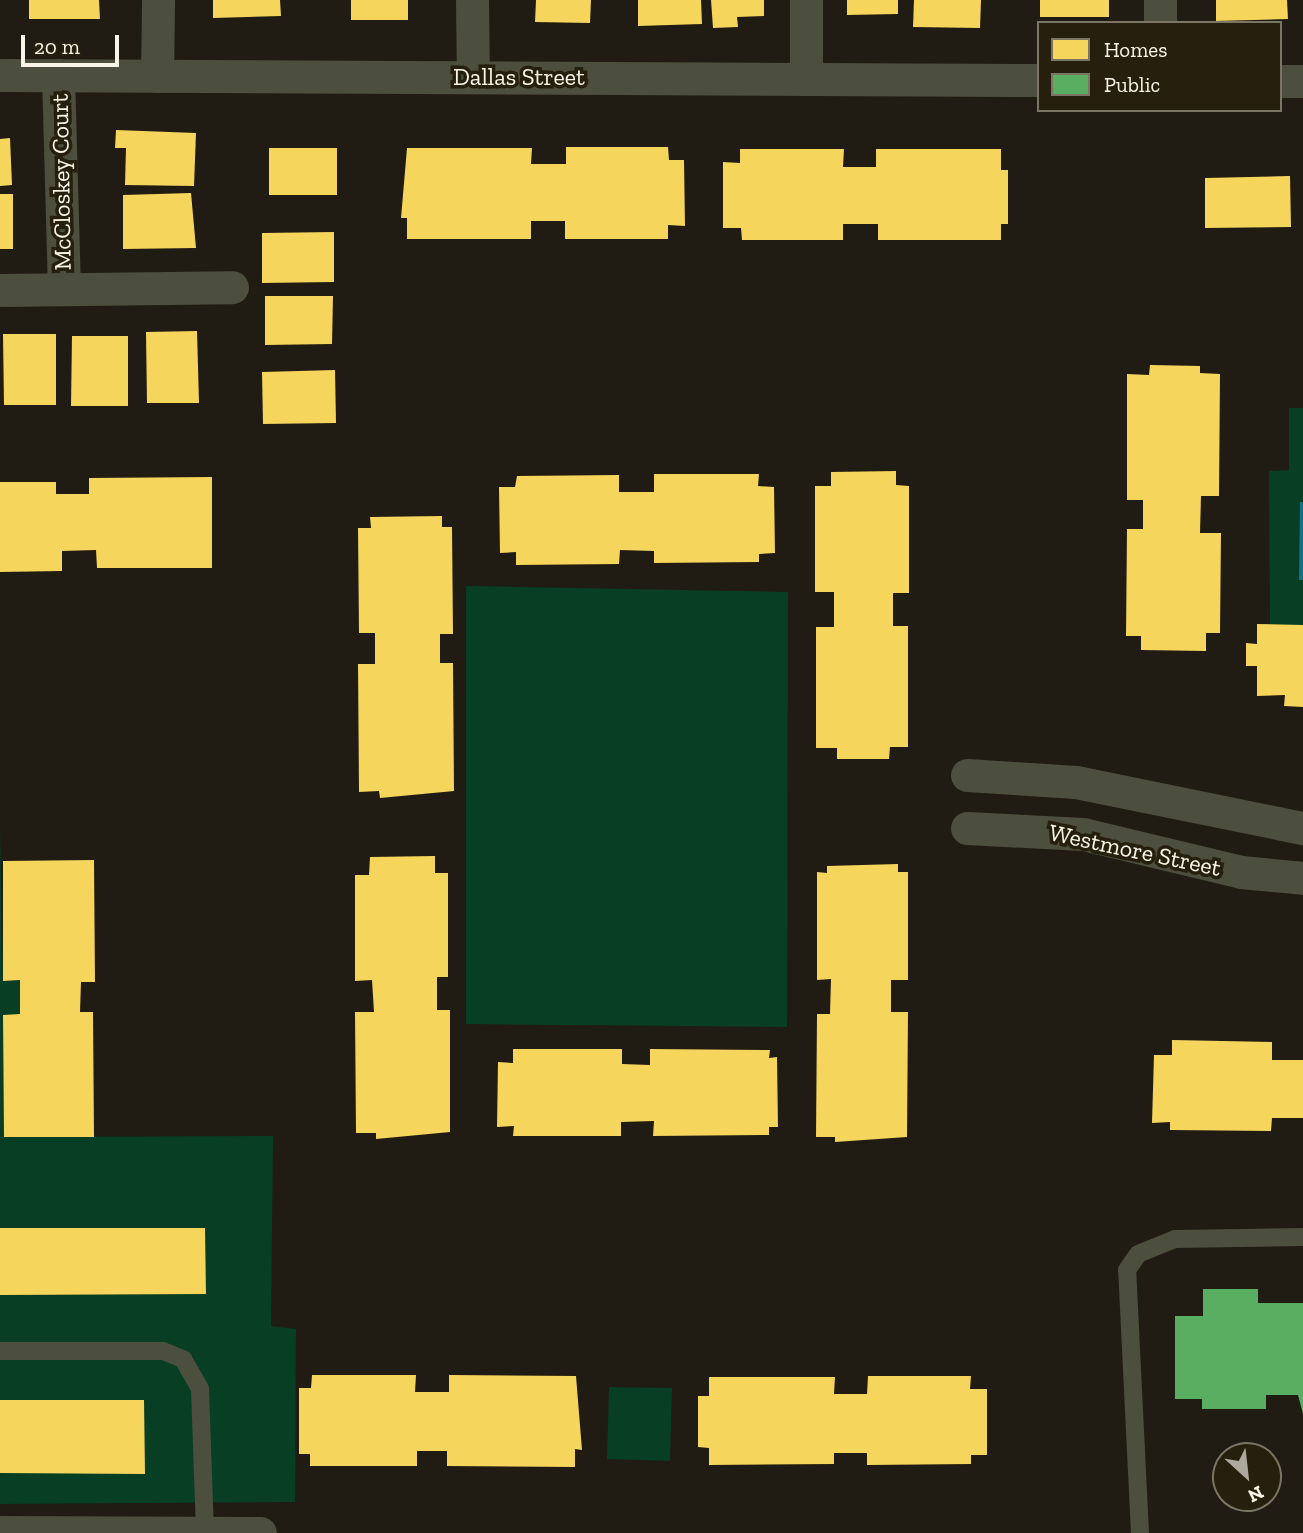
<!DOCTYPE html>
<html>
<head>
<meta charset="utf-8">
<style>
  body { margin:0 }
  #map { position:relative; width:1303px; height:1533px; overflow:hidden; background:#201c13; font-family:"Zilla Slab",serif }
  div>[style] { position:absolute }
  .green>* { inset:0; background:#083e23 }
  .water>* { inset:0; background:#117186 }
  .homes>* { inset:0; background:#f6d55c }
  .public>* { inset:0; background:#5aae61 }
  .service>* { height:18px; margin:-9px; padding:0 9px; transform-origin:9px; border-radius:9px; background:#4c4f3d }
  .minor>* { height:33px; margin:-16.5px; padding:0 16.5px; transform-origin:16.5px; border-radius:16.5px; background:#4c4f3d }
  span { translate:-50% -50%; white-space:nowrap; text-align:center; line-height:1.15; -webkit-text-stroke:7px #261f0d; paint-order:stroke }
  .street-label { font-size:24px; color:#f9f5e9 }
  .legend { position:absolute; left:1037px; top:21px; width:245px; height:91px; box-sizing:border-box; background:#261f0d; border:2px solid #7a7565; margin:0; padding:9px 12px; list-style:none; font-size:21px; color:#f9f5e9 }
  .legend li { display:flex; align-items:center; gap:14px; height:35px }
  .legend b { width:35px; border:2px solid #7a7565 }
  .north { position:absolute; left:1212px; top:1442px; width:70px; height:70px; box-sizing:border-box; background:#261f0d; border:2px solid #7a7565; border-radius:50%; rotate:153deg; font-size:19px; font-weight:700; line-height:28px; text-align:center; color:#f9f5e9 }
  .north::after { content:''; display:block; margin:auto; width:24px; height:32px; background:#ada99e; clip-path:polygon(50% 0,100% 100%,50% 72%,0 100%) }
  .scale { position:absolute; left:21px; top:35px; width:98px; height:32px; box-sizing:border-box; border:4px solid #f9f5e9; border-top:0; padding-left:9px; font-size:21px; line-height:24px; white-space:nowrap; color:#f9f5e9; -webkit-text-stroke:5px #261f0d; paint-order:stroke }
</style>
</head>
<body>
<div id="map">
  <div class="green">
    <i style="clip-path:polygon(1289px 408px,1303px 408px,1303px 625px,1270px 625px,1269px 471px,1289px 470px)"></i>
    <i style="clip-path:polygon(466px 586px,788px 592px,787px 1027px,466px 1024px)"></i>
    <i style="clip-path:polygon(0 827px,3px 981px,20px 980px,20px 1014px,3px 1016px,4px 1137px,273px 1136px,271px 1326px,296px 1329px,295px 1502px,0 1504px)"></i>
    <i style="clip-path:polygon(609px 1387px,672px 1388px,670px 1461px,607px 1459px)"></i>
  </div>
  <div class="water">
    <i style="clip-path:polygon(1300px 502px,1303px 502px,1303px 580px,1299px 580px)"></i>
  </div>
  <div class="homes">
    <i style="clip-path:polygon(29px 0,99px 0,100px 19px,29px 19px)"></i>
    <i style="clip-path:polygon(213px 0,280px 0,281px 16px,213px 18px)"></i>
    <i style="clip-path:polygon(351px 0,408px 0,408px 20px,351px 20px)"></i>
    <i style="clip-path:polygon(536px 0,591px 0,590px 23px,535px 22px)"></i>
    <i style="clip-path:polygon(638px 0,701px 0,702px 24px,638px 26px)"></i>
    <i style="clip-path:polygon(711px 0,764px 0,764px 16px,737px 17px,738px 27px,713px 28px)"></i>
    <i style="clip-path:polygon(847px 0,898px 0,898px 14px,847px 15px)"></i>
    <i style="clip-path:polygon(914px 0,981px 0,980px 28px,913px 27px)"></i>
    <i style="clip-path:polygon(1040px 0,1109px 0,1109px 17px,1040px 17px)"></i>
    <i style="clip-path:polygon(1216px 0,1287px 0,1288px 19px,1216px 21px)"></i>
    <i style="clip-path:polygon(116px 130px,196px 133px,194px 186px,125px 185px,126px 148px,115px 148px)"></i>
    <i style="clip-path:polygon(10px 138px,12px 185px,0 186px,0 139px)"></i>
    <i style="clip-path:polygon(566px 147px,668px 147px,669px 160px,684px 160px,685px 226px,668px 225px,668px 239px,565px 239px,565px 221px,531px 221px,531px 239px,407px 239px,407px 218px,401px 218px,407px 148px,532px 148px,531px 164px,566px 164px)"></i>
    <i style="clip-path:polygon(269px 148px,337px 148px,337px 195px,269px 195px)"></i>
    <i style="clip-path:polygon(740px 149px,844px 149px,843px 167px,876px 167px,876px 149px,1001px 149px,1001px 170px,1008px 170px,1008px 224px,1001px 224px,1001px 240px,878px 240px,878px 224px,843px 224px,843px 240px,742px 240px,741px 228px,723px 228px,723px 162px,740px 163px)"></i>
    <i style="clip-path:polygon(1290px 176px,1291px 227px,1205px 228px,1205px 178px)"></i>
    <i style="clip-path:polygon(191px 193px,196px 248px,123px 249px,123px 195px)"></i>
    <i style="clip-path:polygon(0 194px,13px 194px,13px 249px,0 249px)"></i>
    <i style="clip-path:polygon(334px 232px,334px 282px,262px 283px,262px 233px)"></i>
    <i style="clip-path:polygon(265px 296px,333px 296px,332px 344px,265px 345px)"></i>
    <i style="clip-path:polygon(197px 331px,199px 403px,147px 403px,146px 332px)"></i>
    <i style="clip-path:polygon(3px 334px,56px 334px,56px 405px,4px 405px)"></i>
    <i style="clip-path:polygon(72px 336px,128px 336px,128px 406px,71px 406px)"></i>
    <i style="clip-path:polygon(1150px 365px,1200px 366px,1200px 373px,1220px 374px,1219px 496px,1201px 496px,1200px 533px,1221px 533px,1220px 633px,1206px 633px,1206px 651px,1141px 650px,1141px 636px,1126px 636px,1127px 529px,1143px 529px,1143px 500px,1127px 500px,1127px 374px,1149px 375px)"></i>
    <i style="clip-path:polygon(335px 370px,336px 423px,263px 424px,262px 372px)"></i>
    <i style="clip-path:polygon(896px 471px,896px 485px,909px 486px,909px 593px,893px 593px,893px 626px,908px 626px,908px 747px,890px 747px,889px 759px,837px 759px,837px 748px,816px 748px,816px 627px,834px 627px,834px 592px,815px 592px,815px 486px,831px 486px,831px 472px)"></i>
    <i style="clip-path:polygon(654px 474px,759px 474px,758px 486px,774px 487px,775px 553px,759px 554px,759px 562px,654px 563px,654px 551px,620px 550px,619px 564px,516px 565px,516px 552px,500px 553px,499px 487px,515px 487px,517px 476px,619px 475px,619px 492px,654px 492px)"></i>
    <i style="clip-path:polygon(212px 477px,212px 568px,97px 568px,96px 550px,62px 551px,62px 571px,0 572px,0 482px,56px 482px,56px 494px,89px 494px,89px 478px)"></i>
    <i style="clip-path:polygon(442px 516px,442px 527px,452px 527px,453px 634px,440px 634px,440px 663px,453px 663px,454px 791px,380px 798px,379px 791px,359px 792px,358px 664px,375px 664px,375px 633px,359px 633px,358px 528px,371px 528px,370px 517px)"></i>
    <i style="clip-path:polygon(1257px 624px,1303px 625px,1303px 707px,1284px 706px,1285px 695px,1257px 696px,1257px 666px,1246px 666px,1246px 643px,1257px 644px)"></i>
    <i style="clip-path:polygon(435px 856px,435px 873px,448px 873px,448px 977px,437px 977px,437px 1010px,450px 1010px,450px 1132px,376px 1139px,376px 1133px,356px 1133px,355px 1012px,374px 1012px,372px 980px,355px 981px,355px 875px,369px 875px,370px 857px)"></i>
    <i style="clip-path:polygon(94px 860px,95px 982px,81px 982px,80px 1012px,93px 1012px,94px 1137px,4px 1137px,3px 1015px,20px 1014px,20px 980px,3px 981px,3px 861px)"></i>
    <i style="clip-path:polygon(898px 864px,898px 872px,908px 872px,908px 980px,891px 980px,891px 1012px,908px 1012px,907px 1137px,835px 1142px,835px 1137px,816px 1137px,817px 1014px,830px 1014px,831px 979px,817px 980px,817px 872px,827px 873px,827px 866px)"></i>
    <i style="clip-path:polygon(1172px 1040px,1272px 1042px,1272px 1060px,1303px 1060px,1303px 1118px,1272px 1118px,1271px 1131px,1170px 1130px,1170px 1122px,1152px 1123px,1154px 1055px,1172px 1055px)"></i>
    <i style="clip-path:polygon(513px 1049px,622px 1049px,622px 1064px,650px 1065px,650px 1049px,770px 1050px,769px 1058px,777px 1057px,778px 1127px,769px 1127px,769px 1135px,653px 1136px,654px 1121px,621px 1122px,621px 1136px,513px 1136px,514px 1126px,497px 1127px,498px 1062px,513px 1063px)"></i>
    <i style="clip-path:polygon(0 1228px,205px 1228px,206px 1294px,0 1295px)"></i>
    <i style="clip-path:polygon(312px 1375px,416px 1375px,415px 1392px,449px 1392px,449px 1375px,576px 1376px,582px 1450px,575px 1449px,575px 1467px,447px 1466px,447px 1451px,417px 1451px,417px 1466px,310px 1466px,310px 1454px,299px 1454px,299px 1388px,311px 1388px)"></i>
    <i style="clip-path:polygon(868px 1376px,971px 1376px,970px 1389px,987px 1389px,987px 1455px,971px 1455px,971px 1464px,867px 1465px,867px 1453px,834px 1453px,834px 1464px,709px 1465px,709px 1448px,698px 1447px,698px 1396px,709px 1396px,709px 1377px,835px 1377px,834px 1394px,867px 1394px)"></i>
    <i style="clip-path:polygon(0 1400px,144px 1400px,145px 1474px,0 1473px)"></i>
  </div>
  <div class="public">
    <i style="clip-path:polygon(1203px 1289px,1258px 1289px,1258px 1303px,1303px 1303px,1303px 1414px,1298px 1395px,1266px 1395px,1266px 1409px,1202px 1409px,1202px 1399px,1175px 1399px,1175px 1316px,1203px 1316px)"></i>
  </div>
  <div class="service">
    <i style="left:0;top:1351px;width:163px"></i>
    <i style="left:163px;top:1351px;width:22px;rotate:22deg"></i>
    <i style="left:183px;top:1359px;width:34px;rotate:60deg"></i>
    <i style="left:200px;top:1389px;width:144px;rotate:88deg"></i>
    <i style="left:1140px;top:1533px;width:263px;rotate:-92.8deg"></i>
    <i style="left:1127px;top:1270px;width:19px;rotate:-55deg"></i>
    <i style="left:1138px;top:1254px;width:40px;rotate:-22deg"></i>
    <i style="left:1175px;top:1239px;width:128px;rotate:-0.9deg"></i>
  </div>
  <div class="minor">
    <i style="left:472px;top:0;width:77px;rotate:89.3deg"></i>
    <i style="left:806px;top:0;width:79px;rotate:90deg"></i>
    <i style="left:1160px;top:0;width:23px;rotate:90deg"></i>
    <i style="left:0;top:75px;width:1039px;rotate:0.28deg"></i>
    <i style="left:58px;top:75px;width:214px;rotate:88.4deg"></i>
    <i style="left:157px;top:76px;width:76px;rotate:-89.2deg"></i>
    <i style="left:1280px;top:81px;width:23px"></i>
    <i style="left:0;top:290px;width:232px;rotate:-0.7deg"></i>
    <i style="left:967px;top:775px;width:109px;rotate:3.7deg"></i>
    <i style="left:1076px;top:782px;width:232px;rotate:11.5deg"></i>
    <i style="left:967px;top:828px;width:116px;rotate:3deg"></i>
    <i style="left:1083px;top:834px;width:163px;rotate:13.5deg"></i>
    <i style="left:1241px;top:872px;width:62px;rotate:5.5deg"></i>
    <i style="left:0;top:1532px;width:260px;rotate:0.2deg"></i>
  </div>
  <div class="street-label">
    <span style="left:519px;top:77px">Dallas Street</span>
    <span style="left:61px;top:182px;rotate:-91deg">McCloskey Court</span>
    <span style="left:1135px;top:850px;rotate:12deg">Westmore Street</span>
  </div>
  <ul class="legend">
  <li><b style="height:19px;background:#f6d55c"></b>Homes</li>
  <li><b style="height:19px;background:#5aae61"></b>Public</li>
  </ul>
  <div class="north">N</div>
  <div class="scale">20 m</div>
</div>
</body>
</html>
